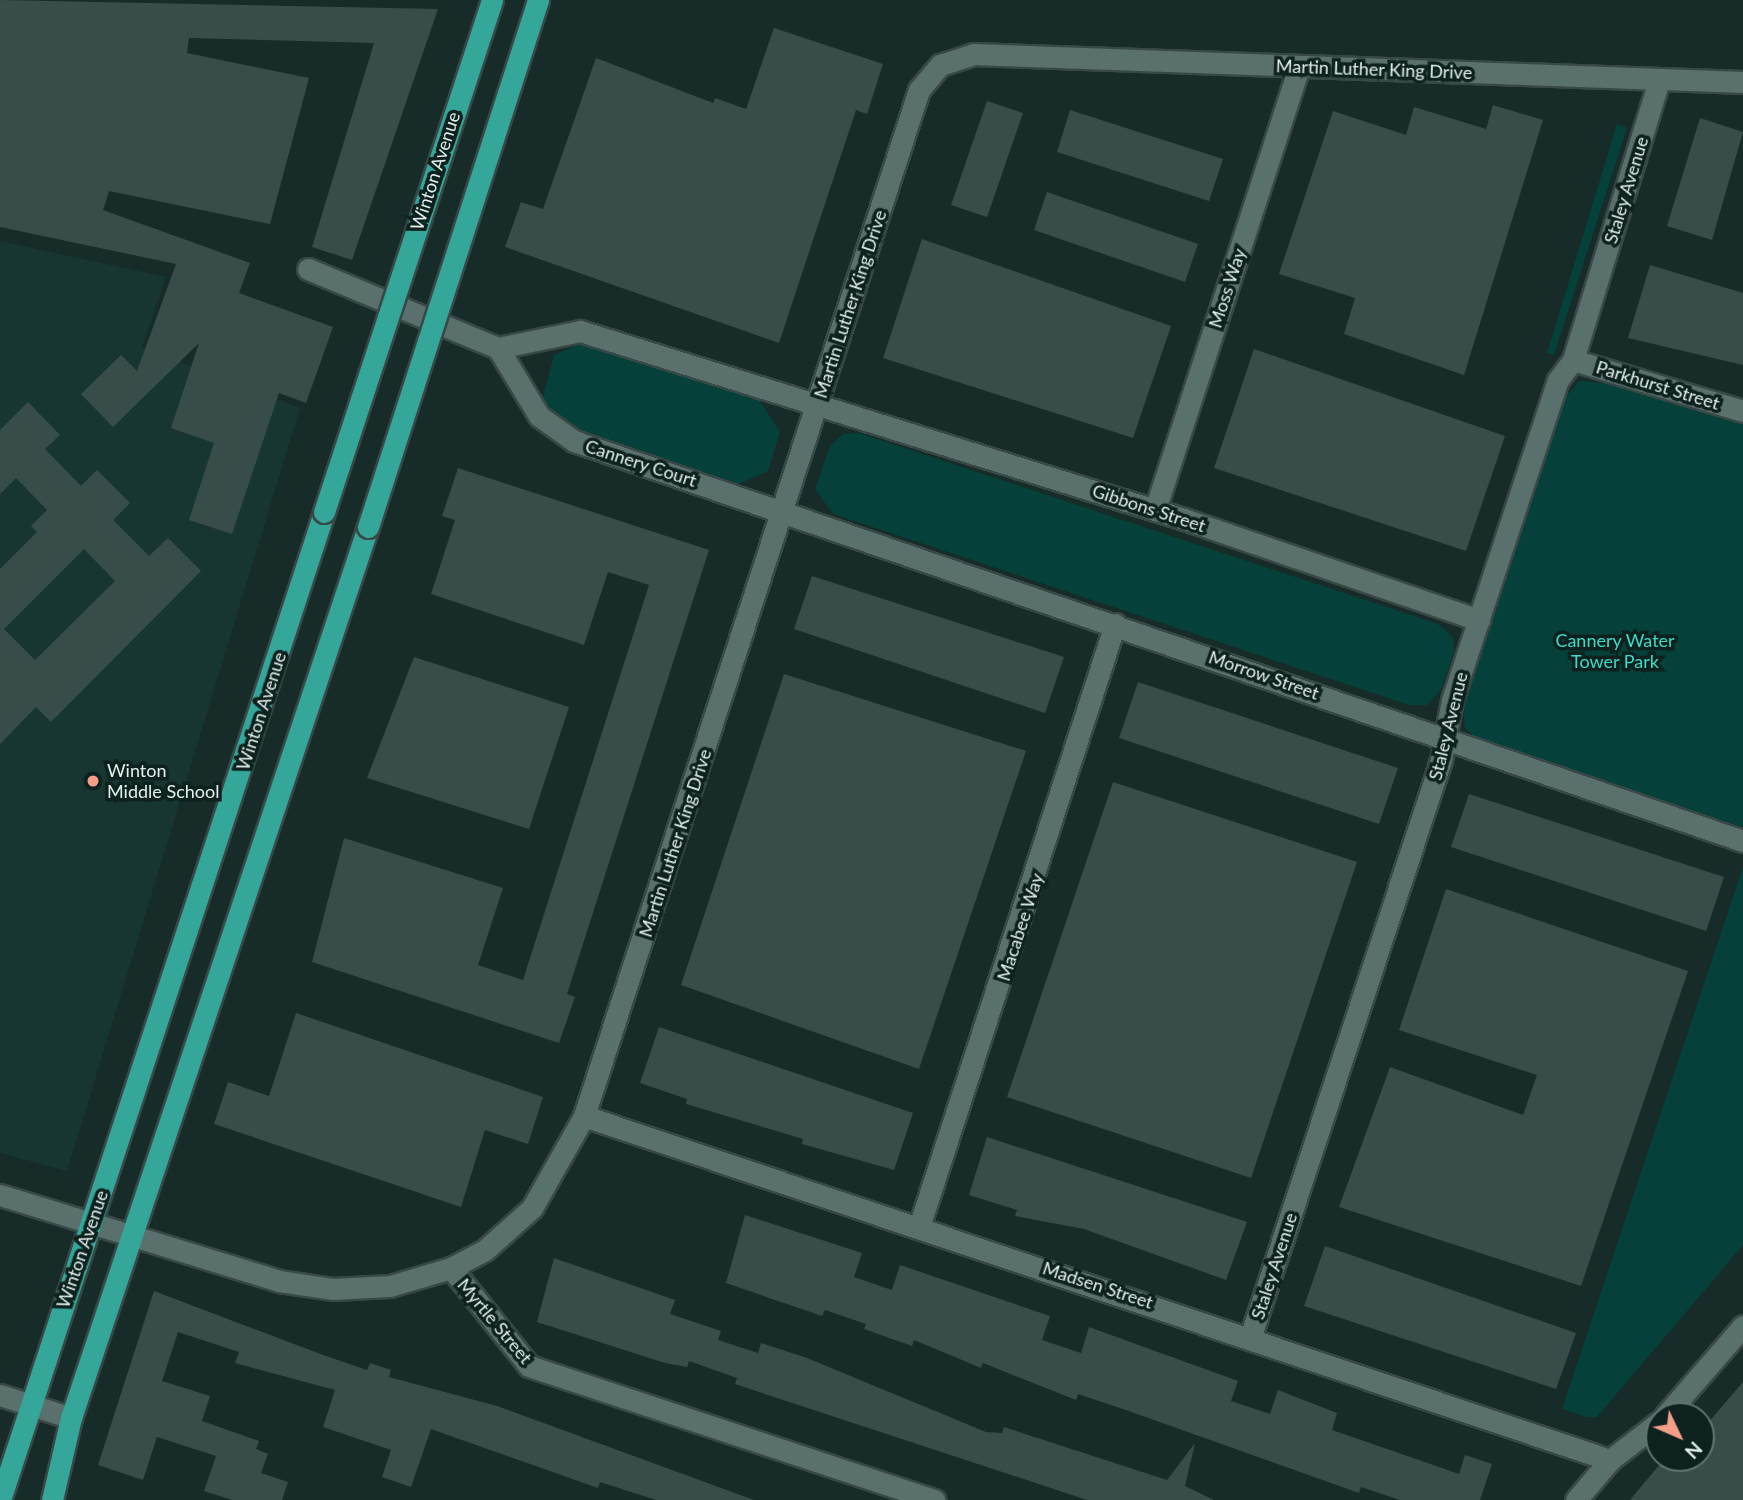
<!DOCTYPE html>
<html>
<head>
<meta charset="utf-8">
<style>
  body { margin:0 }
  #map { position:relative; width:1743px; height:1500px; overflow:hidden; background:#172b28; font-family:Lato,sans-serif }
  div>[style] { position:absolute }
  .built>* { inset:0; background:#183631 }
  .green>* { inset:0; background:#05403a }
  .building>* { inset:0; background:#384d49 }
  .roads { filter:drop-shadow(2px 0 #384846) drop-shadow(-2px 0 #384846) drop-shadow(0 2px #384846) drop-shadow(0 -2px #384846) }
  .minor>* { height:21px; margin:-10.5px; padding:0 10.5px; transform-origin:10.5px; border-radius:10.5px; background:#5a706c }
  .major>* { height:21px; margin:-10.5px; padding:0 10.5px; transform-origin:10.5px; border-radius:10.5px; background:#34a69a }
  .bridges { filter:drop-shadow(2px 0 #384846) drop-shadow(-2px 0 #384846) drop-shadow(0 2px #384846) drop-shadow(0 -2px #384846) }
  .major-bridge>* { height:21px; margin:-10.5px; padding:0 10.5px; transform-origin:10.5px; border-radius:10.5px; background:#34a69a }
  .dots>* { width:19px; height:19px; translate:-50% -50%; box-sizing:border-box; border:4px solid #0d211e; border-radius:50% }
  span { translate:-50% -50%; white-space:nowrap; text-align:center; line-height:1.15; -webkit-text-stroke:7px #0d211e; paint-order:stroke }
  .street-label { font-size:18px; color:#e2efec }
  .park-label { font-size:18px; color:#3ddac8 }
  .poi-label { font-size:18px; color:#e2efec }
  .left { translate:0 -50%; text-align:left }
  .north { position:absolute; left:1645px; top:1402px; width:70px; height:70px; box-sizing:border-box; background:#0d211e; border:2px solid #627370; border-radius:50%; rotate:134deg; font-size:19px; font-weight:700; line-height:28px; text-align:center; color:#e2efec }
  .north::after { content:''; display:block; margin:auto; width:24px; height:32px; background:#f49e8a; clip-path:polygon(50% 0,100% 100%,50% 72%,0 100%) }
</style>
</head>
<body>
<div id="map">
  <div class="built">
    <i style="clip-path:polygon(0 241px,166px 277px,142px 347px,300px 408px,67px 1171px,0 1153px)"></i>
  </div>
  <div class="green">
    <i style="clip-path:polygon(1617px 124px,1627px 128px,1554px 355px,1547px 353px)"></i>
    <i style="clip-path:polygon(582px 343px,760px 401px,780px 432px,768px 471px,739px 484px,557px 422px,543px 397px,554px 355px)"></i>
    <i style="clip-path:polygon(1579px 381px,1605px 383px,1743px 425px,1743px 827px,1480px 741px,1465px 728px,1463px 703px,1563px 400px)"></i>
    <i style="clip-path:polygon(859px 433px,1438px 624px,1453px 637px,1454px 652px,1441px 690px,1427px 705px,1409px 705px,833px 514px,815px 489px,830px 446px,843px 434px)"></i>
    <i style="clip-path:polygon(1743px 867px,1743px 1245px,1597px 1417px,1586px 1417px,1562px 1409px)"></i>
  </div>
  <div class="building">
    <i style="clip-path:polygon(0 0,438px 9px,352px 260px,312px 247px,374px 43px,189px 38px,187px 53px,309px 78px,270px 224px,109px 191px,103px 210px,250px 263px,239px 293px,333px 327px,306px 403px,279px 393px,232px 534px,189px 520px,214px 443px,171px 428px,199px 343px,113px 427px,81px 394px,121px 355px,137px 371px,176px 264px,0 227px)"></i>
    <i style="clip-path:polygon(774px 28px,883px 64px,867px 114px,856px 110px,779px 343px,505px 247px,521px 202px,543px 209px,596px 58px,713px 103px,715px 98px,746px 109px)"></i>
    <i style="clip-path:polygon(987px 101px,1023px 113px,987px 217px,951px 205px)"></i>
    <i style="clip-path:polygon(1493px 105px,1543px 120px,1464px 375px,1344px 334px,1355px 298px,1279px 274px,1333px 111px,1406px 135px,1414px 107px,1486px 129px)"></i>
    <i style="clip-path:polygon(1070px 110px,1223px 159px,1209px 201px,1057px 152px)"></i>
    <i style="clip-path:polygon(1700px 118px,1743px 132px,1712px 240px,1667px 226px)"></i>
    <i style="clip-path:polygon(1047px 192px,1198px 244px,1185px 282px,1034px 230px)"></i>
    <i style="clip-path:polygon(922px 239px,1171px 326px,1133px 438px,883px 358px)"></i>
    <i style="clip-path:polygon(1650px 265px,1743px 293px,1743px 365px,1628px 338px)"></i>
    <i style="clip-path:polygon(1254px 349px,1505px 436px,1466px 551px,1214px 468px)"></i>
    <i style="clip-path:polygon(evenodd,28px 402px,60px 435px,45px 449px,81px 486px,97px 470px,130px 503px,113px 520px,149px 556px,168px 538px,201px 571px,51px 722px,36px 707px,0 744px,0 569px,37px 532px,31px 526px,47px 510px,16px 478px,0 494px,0 430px,28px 402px,84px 549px,115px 581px,35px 660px,4px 629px,84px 549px)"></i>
    <i style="clip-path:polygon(458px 468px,709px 550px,567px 994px,575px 997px,559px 1043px,312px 962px,344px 838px,503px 888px,478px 965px,523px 980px,649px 585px,608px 572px,584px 645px,431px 594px,455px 520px,442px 516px)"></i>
    <i style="clip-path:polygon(812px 576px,1064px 657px,1045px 713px,794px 629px)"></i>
    <i style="clip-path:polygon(414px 657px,569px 707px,529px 829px,367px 778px)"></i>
    <i style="clip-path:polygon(784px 674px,1026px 751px,919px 1069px,681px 985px)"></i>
    <i style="clip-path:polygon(1138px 682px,1398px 768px,1379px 824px,1119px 738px)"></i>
    <i style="clip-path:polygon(1113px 782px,1357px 862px,1251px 1178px,1007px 1097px)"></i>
    <i style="clip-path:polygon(1469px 794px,1724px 877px,1706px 931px,1451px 847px)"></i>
    <i style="clip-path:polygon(1446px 889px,1688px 971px,1581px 1286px,1339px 1207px,1390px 1067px,1523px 1115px,1537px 1075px,1399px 1030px)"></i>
    <i style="clip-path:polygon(296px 1013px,543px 1097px,528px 1144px,485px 1130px,461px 1207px,214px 1124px,228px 1082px,269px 1096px)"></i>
    <i style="clip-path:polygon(659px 1027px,913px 1113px,894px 1170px,802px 1144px,803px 1139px,686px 1104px,687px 1099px,640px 1083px)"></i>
    <i style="clip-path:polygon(987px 1137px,1247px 1222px,1226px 1280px,1084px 1229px,1015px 1216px,1017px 1210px,969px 1195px)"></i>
    <i style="clip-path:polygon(745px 1215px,862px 1253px,854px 1277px,892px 1290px,900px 1265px,1050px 1316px,1042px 1340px,1081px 1353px,1089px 1327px,1238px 1381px,1231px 1401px,1270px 1414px,1278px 1390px,1337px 1413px,1332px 1430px,1419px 1460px,1459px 1474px,1465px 1455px,1492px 1464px,1480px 1500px,1400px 1500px,1361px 1487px,1359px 1493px,1123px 1409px,1078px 1394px,1076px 1400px,983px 1363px,981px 1368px,914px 1340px,912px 1346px,864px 1329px,866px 1324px,825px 1310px,822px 1316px,726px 1283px)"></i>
    <i style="clip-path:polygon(1325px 1246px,1576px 1333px,1556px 1389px,1304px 1306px)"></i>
    <i style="clip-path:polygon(554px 1258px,675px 1300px,670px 1314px,721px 1331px,718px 1340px,758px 1353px,761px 1343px,807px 1358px,986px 1432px,1002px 1433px,1004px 1427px,1167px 1480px,1195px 1443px,1185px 1486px,1214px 1500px,1087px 1500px,735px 1384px,737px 1378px,689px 1361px,687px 1367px,665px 1363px,537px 1322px)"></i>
    <i style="clip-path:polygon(154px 1291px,323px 1355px,367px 1370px,370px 1363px,391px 1370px,389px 1377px,497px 1406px,754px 1500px,656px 1500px,600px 1482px,598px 1488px,431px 1429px,411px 1487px,382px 1477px,391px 1450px,323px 1427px,335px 1390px,235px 1363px,239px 1352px,178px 1332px,162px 1381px,210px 1396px,202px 1421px,259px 1441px,256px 1449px,268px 1454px,261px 1473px,288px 1482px,282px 1500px,232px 1500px,204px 1491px,216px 1456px,157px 1437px,143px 1480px,98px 1465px)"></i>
    <i style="clip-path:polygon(1743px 1382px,1743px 1500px,1630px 1500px,1665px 1458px,1701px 1458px,1701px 1431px)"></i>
  </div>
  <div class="roads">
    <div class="minor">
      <i style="left:308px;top:269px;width:206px;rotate:22.6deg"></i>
      <i style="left:498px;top:348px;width:84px;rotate:-11.7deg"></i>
      <i style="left:580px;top:331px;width:633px;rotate:17.29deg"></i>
      <i style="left:1184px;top:519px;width:312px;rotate:18.9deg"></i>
      <i style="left:498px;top:348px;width:79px;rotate:58.9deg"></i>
      <i style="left:539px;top:416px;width:43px;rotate:35.5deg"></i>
      <i style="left:574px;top:441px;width:1236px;rotate:18.89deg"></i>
      <i style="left:1573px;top:360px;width:177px;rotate:16.7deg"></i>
      <i style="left:1155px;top:510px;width:466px;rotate:-72deg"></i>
      <i style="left:584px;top:1116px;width:1082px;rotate:18.54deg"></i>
      <i style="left:0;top:1195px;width:292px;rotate:17.1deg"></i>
      <i style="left:279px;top:1281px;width:55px;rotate:8.4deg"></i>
      <i style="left:333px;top:1289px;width:57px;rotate:-3deg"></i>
      <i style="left:390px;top:1286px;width:64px;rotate:-16.4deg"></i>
      <i style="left:451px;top:1268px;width:38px;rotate:-28deg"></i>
      <i style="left:485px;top:1250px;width:63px;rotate:-41.8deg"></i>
      <i style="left:532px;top:1208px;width:106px;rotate:-60.5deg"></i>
      <i style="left:584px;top:1116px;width:1079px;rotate:-71.92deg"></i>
      <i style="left:919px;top:90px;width:33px;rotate:-50deg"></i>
      <i style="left:940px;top:65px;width:35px;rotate:-18deg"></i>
      <i style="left:973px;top:54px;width:771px;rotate:2.08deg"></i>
      <i style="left:919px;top:1227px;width:634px;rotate:-71.99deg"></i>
      <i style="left:451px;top:1268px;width:125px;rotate:51.5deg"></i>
      <i style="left:529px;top:1366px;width:427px;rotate:18.3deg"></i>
      <i style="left:1251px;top:1335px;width:606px;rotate:-71.71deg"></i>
      <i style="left:1441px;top:760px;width:61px;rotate:-79.6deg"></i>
      <i style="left:1452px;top:700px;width:337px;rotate:-71.7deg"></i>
      <i style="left:1558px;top:380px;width:25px;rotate:-53deg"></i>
      <i style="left:1573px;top:360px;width:293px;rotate:-72.9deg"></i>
      <i style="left:0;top:1395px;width:75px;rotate:17.9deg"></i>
      <i style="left:1665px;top:1416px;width:119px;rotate:-49.1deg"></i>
      <i style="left:1576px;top:1500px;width:52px;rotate:-49.6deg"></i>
      <i style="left:1610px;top:1460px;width:62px;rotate:-37.8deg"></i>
    </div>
    <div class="major">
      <i style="left:0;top:1500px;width:1040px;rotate:-71.84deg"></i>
      <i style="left:52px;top:1500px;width:84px;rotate:-77deg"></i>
      <i style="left:71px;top:1418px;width:939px;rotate:-71.57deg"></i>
    </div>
  </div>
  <div class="bridges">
    <div class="major-bridge">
      <i style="left:324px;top:512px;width:539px;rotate:-71.83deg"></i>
      <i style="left:368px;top:527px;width:554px;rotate:-72.12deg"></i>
    </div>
  </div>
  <div class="dots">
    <i style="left:93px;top:781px;background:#f49e8a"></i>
  </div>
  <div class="street-label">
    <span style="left:1374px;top:69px;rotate:2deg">Martin Luther King Drive</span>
    <span style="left:435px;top:171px;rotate:-72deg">Winton Avenue</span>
    <span style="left:1626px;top:190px;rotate:-73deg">Staley Avenue</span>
    <span style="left:1227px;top:288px;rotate:-72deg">Moss Way</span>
    <span style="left:850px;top:304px;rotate:-72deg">Martin Luther King Drive</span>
    <span style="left:1658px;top:385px;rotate:17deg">Parkhurst Street</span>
    <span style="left:641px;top:463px;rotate:18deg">Cannery Court</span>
    <span style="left:1149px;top:508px;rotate:18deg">Gibbons Street</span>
    <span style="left:1264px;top:675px;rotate:19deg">Morrow Street</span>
    <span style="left:261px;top:711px;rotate:-72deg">Winton Avenue</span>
    <span style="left:1448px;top:726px;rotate:-76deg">Staley Avenue</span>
    <span style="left:675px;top:843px;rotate:-72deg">Martin Luther King Drive</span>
    <span style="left:1020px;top:927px;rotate:-72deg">Macabee Way</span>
    <span style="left:82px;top:1249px;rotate:-71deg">Winton Avenue</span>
    <span style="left:1274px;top:1266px;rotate:-72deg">Staley Avenue</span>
    <span style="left:1098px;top:1285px;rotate:18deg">Madsen Street</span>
    <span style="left:495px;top:1321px;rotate:50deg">Myrtle Street</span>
  </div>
  <div class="park-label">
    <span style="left:1615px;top:651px">Cannery Water<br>Tower Park</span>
  </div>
  <div class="poi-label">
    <span class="left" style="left:107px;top:781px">Winton<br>Middle School</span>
  </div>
  <div class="north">N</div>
</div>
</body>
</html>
